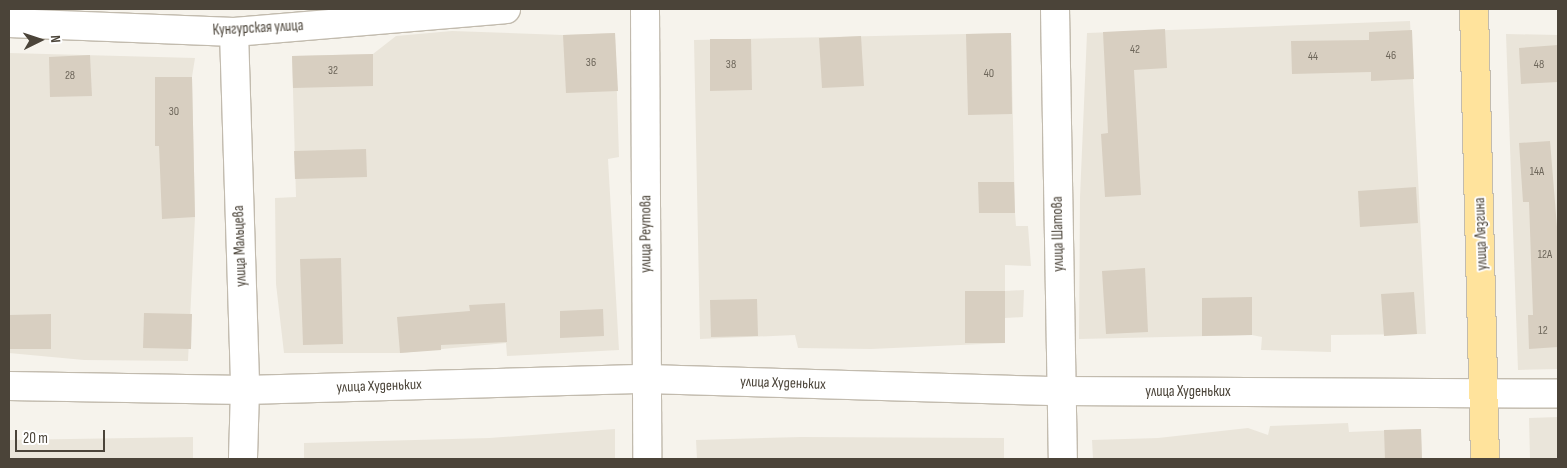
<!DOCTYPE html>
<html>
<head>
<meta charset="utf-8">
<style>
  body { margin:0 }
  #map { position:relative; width:1567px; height:468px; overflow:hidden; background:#f6f3ec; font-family:"Sofia Sans Condensed",sans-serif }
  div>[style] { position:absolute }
  .residential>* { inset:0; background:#eae5da }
  .building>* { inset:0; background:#d8cfc1 }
  .roads { filter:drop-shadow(1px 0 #c2bbae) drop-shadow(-1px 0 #c2bbae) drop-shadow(0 1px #c2bbae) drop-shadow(0 -1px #c2bbae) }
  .minor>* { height:28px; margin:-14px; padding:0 14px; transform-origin:14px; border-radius:14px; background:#fff }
  .major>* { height:28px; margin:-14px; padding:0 14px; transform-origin:14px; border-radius:14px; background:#ffe39c }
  span { translate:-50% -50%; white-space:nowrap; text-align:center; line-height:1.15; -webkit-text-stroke:4px #fff; paint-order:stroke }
  .number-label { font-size:12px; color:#6e675b }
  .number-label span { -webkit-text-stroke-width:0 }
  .street-label { font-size:15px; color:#4b4439 }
  .frame { position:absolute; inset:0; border:10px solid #4b4439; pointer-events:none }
  .north { position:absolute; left:15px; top:15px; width:50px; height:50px; -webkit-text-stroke:4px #fff; paint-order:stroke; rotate:86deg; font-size:14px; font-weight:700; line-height:20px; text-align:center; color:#4b4439 }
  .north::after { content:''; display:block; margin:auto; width:18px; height:22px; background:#4b4439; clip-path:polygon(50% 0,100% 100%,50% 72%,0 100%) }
  .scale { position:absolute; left:15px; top:430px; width:90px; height:22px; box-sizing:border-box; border:2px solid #4b4439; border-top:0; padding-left:6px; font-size:15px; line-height:18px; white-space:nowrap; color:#4b4439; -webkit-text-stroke:4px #fff; paint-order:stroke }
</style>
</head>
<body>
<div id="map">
  <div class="residential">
    <i style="clip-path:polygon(1410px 21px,1426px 334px,1331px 335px,1331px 352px,1261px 350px,1262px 337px,1252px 335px,1079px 339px,1080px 197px,1087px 33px)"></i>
    <i style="clip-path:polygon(452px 31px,563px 35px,615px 33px,619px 157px,608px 159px,619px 350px,507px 356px,506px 343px,400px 353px,284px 353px,276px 284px,275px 198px,296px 197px,292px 56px,373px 54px,396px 36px)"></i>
    <i style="clip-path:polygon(1011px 33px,1015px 213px,1016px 226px,1028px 226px,1031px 266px,1005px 265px,1005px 291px,1024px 290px,1023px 317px,1005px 318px,1005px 343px,871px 349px,798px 348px,795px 335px,700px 339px,694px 40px)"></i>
    <i style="clip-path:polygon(1506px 34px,1558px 35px,1558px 369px,1518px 370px)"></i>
    <i style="clip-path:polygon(9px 53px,195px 58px,192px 77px,195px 217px,188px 361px,84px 360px,9px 353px)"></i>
    <i style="clip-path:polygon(1558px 417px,1558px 459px,1530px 459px,1529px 418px)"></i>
    <i style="clip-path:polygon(1348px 423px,1349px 432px,1421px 429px,1422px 459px,1093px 459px,1092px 440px,1158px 438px,1248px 428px,1268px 435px,1270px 426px)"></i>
    <i style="clip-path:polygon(615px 429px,615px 459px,304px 459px,304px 443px,489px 438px)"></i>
    <i style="clip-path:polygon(193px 437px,193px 459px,9px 459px,9px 440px)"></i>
    <i style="clip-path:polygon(801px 437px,1004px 438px,1004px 459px,697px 459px,696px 440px)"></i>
  </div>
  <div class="building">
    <i style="clip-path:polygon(1165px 29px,1167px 68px,1134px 70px,1141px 195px,1105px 197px,1101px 134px,1108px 133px,1103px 32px)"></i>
    <i style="clip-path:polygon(1412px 30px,1414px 79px,1371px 81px,1371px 72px,1292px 74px,1291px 41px,1369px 40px,1369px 32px)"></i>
    <i style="clip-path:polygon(615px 33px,618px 91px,566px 93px,563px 35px)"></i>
    <i style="clip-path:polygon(1011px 33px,1012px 114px,968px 115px,966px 34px)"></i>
    <i style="clip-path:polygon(861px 36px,864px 86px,822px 88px,819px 38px)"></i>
    <i style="clip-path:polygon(710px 39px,751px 39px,752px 90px,710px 91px)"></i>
    <i style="clip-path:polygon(1558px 45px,1558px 82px,1521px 84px,1519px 48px)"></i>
    <i style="clip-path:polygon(373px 54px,373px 86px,293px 88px,292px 56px)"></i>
    <i style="clip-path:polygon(90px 55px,92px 96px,50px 97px,49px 57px)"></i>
    <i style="clip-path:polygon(155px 77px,192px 77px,195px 217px,162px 219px,159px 146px,155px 146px)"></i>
    <i style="clip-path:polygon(1550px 141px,1558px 239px,1558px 347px,1529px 349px,1528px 315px,1533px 315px,1529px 202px,1523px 202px,1519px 143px)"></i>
    <i style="clip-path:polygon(366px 149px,367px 177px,295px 179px,294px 151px)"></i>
    <i style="clip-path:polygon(978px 182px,1014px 182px,1015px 213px,979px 213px)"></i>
    <i style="clip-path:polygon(1416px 187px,1418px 223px,1360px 227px,1358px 191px)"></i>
    <i style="clip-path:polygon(341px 258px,343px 344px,303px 345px,300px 259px)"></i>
    <i style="clip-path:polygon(1145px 268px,1148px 332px,1106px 334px,1102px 271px)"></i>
    <i style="clip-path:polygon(965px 291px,1005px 291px,1005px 343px,965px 343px)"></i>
    <i style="clip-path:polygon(1414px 292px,1417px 334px,1384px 336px,1381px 294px)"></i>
    <i style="clip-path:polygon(1252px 297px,1252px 335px,1202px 336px,1202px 298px)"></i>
    <i style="clip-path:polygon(757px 299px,758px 336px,711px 337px,710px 300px)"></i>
    <i style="clip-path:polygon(505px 303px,507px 342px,441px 345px,441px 350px,400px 353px,397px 317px,470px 311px,469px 305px)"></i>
    <i style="clip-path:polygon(603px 309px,604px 336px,560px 338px,560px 311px)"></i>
    <i style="clip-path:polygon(144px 313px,192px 314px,191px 349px,143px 348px)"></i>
    <i style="clip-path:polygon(51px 314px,51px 349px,9px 349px,9px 315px)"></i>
    <i style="clip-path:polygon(1421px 429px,1422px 459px,1385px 459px,1384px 430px)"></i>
  </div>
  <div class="roads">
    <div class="minor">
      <i style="left:645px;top:9px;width:450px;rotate:89.7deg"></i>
      <i style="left:1055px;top:9px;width:450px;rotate:89deg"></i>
      <i style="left:9px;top:23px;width:225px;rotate:2.3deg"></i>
      <i style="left:234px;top:32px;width:273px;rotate:-4.8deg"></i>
      <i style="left:234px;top:32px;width:358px;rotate:88.2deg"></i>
      <i style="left:245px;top:390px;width:69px;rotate:91.7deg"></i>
      <i style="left:9px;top:386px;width:236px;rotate:1deg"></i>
      <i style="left:245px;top:390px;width:402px;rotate:-1.6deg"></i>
      <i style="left:647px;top:379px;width:413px;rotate:1.7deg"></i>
      <i style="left:1060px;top:391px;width:498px;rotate:0.3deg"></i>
    </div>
    <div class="major">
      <i style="left:1474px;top:9px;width:450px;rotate:88.6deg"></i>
    </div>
  </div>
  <div class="number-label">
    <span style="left:1135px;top:50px">42</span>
    <span style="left:1391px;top:56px">46</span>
    <span style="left:1313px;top:57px">44</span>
    <span style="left:591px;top:63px">36</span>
    <span style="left:731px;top:65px">38</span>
    <span style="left:1539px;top:65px">48</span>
    <span style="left:333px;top:71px">32</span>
    <span style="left:989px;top:74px">40</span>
    <span style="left:70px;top:76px">28</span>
    <span style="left:174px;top:112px">30</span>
    <span style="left:1537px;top:172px">14А</span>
    <span style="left:1545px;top:255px">12А</span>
    <span style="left:1543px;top:331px">12</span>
  </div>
  <div class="street-label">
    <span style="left:258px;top:28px;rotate:-3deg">Кунгурская улица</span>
    <span style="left:646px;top:234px;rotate:-90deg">улица Реутова</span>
    <span style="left:1058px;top:234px;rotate:-91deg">улица Шатова</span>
    <span style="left:1481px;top:234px;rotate:-92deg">улица Лязгина</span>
    <span style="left:240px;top:246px;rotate:-92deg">улица Мальцева</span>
    <span style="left:783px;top:383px;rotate:2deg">улица Худеньких</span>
    <span style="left:379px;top:386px;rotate:-2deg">улица Худеньких</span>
    <span style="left:1188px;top:392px">улица Худеньких</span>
  </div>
  <div class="frame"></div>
  <div class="north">N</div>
  <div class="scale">20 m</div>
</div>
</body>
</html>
